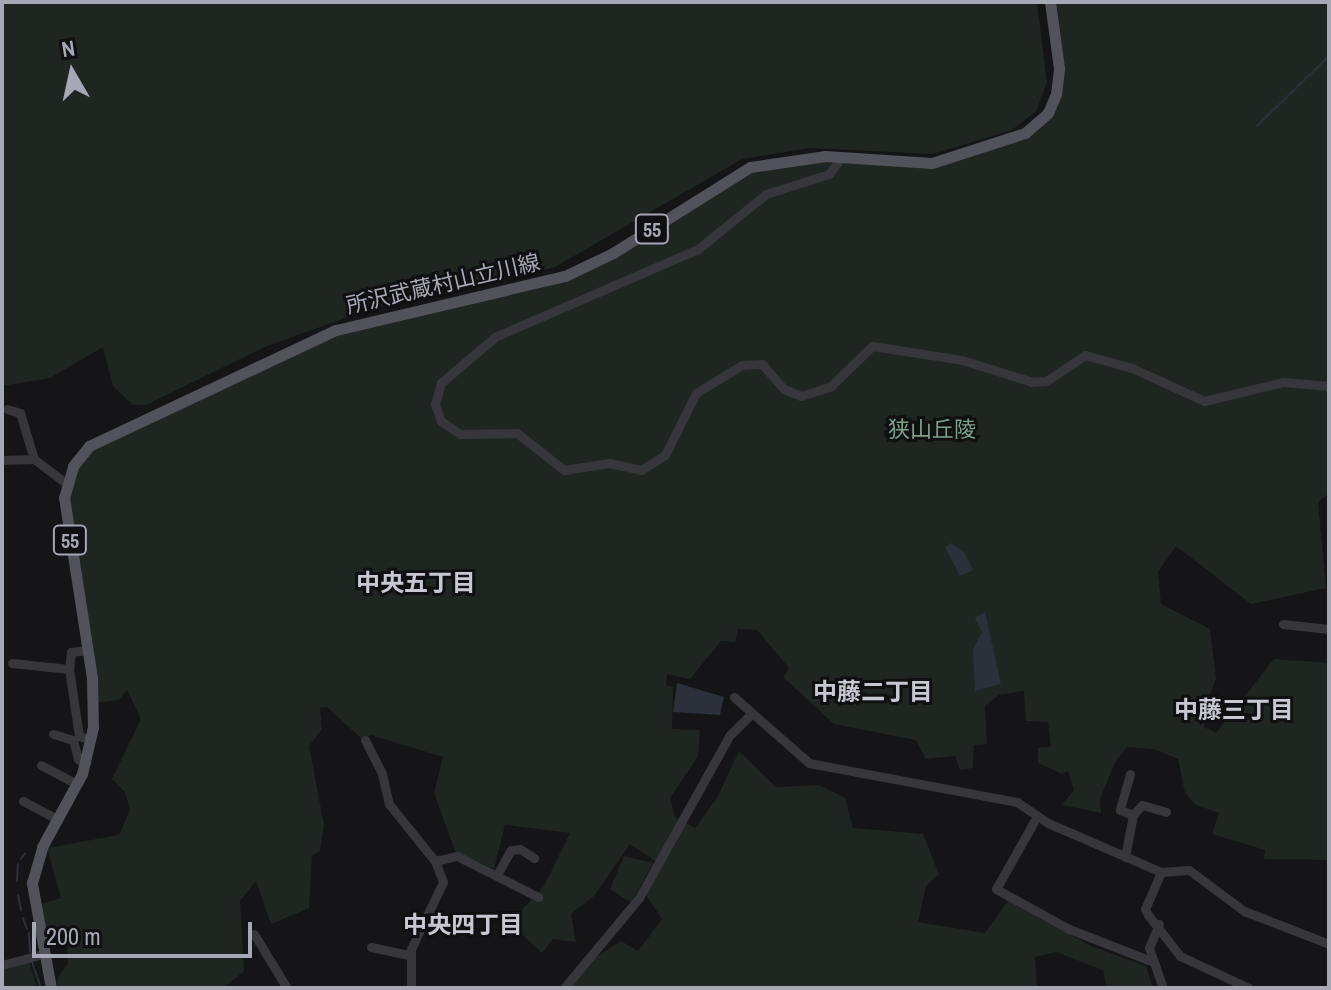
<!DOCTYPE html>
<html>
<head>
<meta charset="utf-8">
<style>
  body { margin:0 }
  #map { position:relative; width:1331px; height:990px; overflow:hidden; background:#151416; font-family:"Archivo Narrow","Noto Sans JP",sans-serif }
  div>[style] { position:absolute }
  .green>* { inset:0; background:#1f2621 }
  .water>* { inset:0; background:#2b303a }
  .stream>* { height:2px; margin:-1px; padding:0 1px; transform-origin:1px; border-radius:1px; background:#2b303a }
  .minor>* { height:9px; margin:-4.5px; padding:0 4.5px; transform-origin:4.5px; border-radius:4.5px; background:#36363b }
  .major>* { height:11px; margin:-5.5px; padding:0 5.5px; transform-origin:5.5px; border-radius:5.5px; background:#52525a }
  span { translate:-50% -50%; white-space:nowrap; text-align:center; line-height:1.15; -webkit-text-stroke:6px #100f11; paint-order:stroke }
  .shield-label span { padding:2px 6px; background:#100f11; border:2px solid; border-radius:6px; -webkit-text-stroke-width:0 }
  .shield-label { font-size:20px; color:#a7a8b6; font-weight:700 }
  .street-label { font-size:22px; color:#a7a8b6 }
  .park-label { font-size:22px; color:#7ea189 }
  .neighbourhood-label { font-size:24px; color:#c7c8d2; font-weight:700 }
  .frame { position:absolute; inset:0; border:4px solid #a7a8b6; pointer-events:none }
  .north { position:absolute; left:32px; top:32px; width:80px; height:80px; -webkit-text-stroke:6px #100f11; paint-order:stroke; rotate:351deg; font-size:22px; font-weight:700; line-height:32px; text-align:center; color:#a7a8b6 }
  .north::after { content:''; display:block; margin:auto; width:28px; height:36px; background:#a7a8b6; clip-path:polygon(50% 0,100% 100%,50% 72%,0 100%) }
  .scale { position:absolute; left:32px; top:922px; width:220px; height:36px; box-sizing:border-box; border:4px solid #a7a8b6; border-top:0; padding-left:10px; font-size:24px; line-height:28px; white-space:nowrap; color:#a7a8b6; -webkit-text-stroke:6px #100f11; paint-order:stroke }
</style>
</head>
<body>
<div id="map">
  <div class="green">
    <i style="clip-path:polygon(2px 2px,1037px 2px,1047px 83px,1036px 111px,1012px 130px,933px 154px,810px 148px,742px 159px,555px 267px,371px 309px,267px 346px,146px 405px,133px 405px,113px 386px,103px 347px,50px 378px,2px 386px)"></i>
    <i style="clip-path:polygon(1050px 2px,1329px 2px,1329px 493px,1318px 502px,1326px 588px,1251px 604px,1176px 546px,1158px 572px,1161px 604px,1210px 629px,1216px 679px,1203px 711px,1204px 727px,1216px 733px,1274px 659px,1329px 663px,1329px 860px,1264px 859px,1265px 850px,1212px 834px,1219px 813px,1196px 805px,1185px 793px,1178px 759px,1154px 749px,1127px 747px,1115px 762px,1100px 799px,1101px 813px,1062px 805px,1074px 790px,1068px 771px,1062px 774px,1038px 763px,1038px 748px,1051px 747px,1048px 722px,1026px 721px,1024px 691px,999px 695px,985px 706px,987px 744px,974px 745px,973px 768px,960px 770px,955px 756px,926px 759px,916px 740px,834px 724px,783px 677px,789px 668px,757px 630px,738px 629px,735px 642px,721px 641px,690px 679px,667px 674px,666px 685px,673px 687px,672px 729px,700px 730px,698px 756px,670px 798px,675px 817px,695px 828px,717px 798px,739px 751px,776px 787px,819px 785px,845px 798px,853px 828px,923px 834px,939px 874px,926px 886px,918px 922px,985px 933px,1008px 901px,1091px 946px,1146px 966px,1153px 988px,1107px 988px,1103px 970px,1056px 952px,1035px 957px,1037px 988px,567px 988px,587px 963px,621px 941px,638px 951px,662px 919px,646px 895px,657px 862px,630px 844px,594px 896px,571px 914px,576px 942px,553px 939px,542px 953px,510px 923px,544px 886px,570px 833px,505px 825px,494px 869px,455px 851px,434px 793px,443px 757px,371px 735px,362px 739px,327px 707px,320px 708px,322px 729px,309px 746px,324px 825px,320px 851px,312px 855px,309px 908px,271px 924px,256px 881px,240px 901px,244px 971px,224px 988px,58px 988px,57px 979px,68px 963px,66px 932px,46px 930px,42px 904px,61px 898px,47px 848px,119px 835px,130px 810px,125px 792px,112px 779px,141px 719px,127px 690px,119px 700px,94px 703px,64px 498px,80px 456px,336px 330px,565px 276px,733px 174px,807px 156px,913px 164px,1025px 133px,1056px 94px)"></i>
    <i style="clip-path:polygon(624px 856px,653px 863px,631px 903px,610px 889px)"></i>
    <i style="clip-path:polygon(29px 961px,37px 988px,2px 988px,2px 969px)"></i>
  </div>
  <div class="water">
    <i style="clip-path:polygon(951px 543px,964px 552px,973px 570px,960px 576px,945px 547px)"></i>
    <i style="clip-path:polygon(985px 612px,1001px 684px,975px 691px,973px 649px,982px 632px,975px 618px)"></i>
    <i style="clip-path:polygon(677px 683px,724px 697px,720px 715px,673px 712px)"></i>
  </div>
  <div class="stream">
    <i style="left:1257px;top:126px;width:100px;rotate:-44.2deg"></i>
    <i style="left:21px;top:859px;width:7px;rotate:-56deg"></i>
    <i style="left:17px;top:881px;width:17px;rotate:-87deg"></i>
    <i style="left:18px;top:895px;width:16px;rotate:79deg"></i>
    <i style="left:23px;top:918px;width:12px;rotate:70deg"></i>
    <i style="left:29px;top:933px;width:19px;rotate:87deg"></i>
    <i style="left:32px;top:962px;width:28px;rotate:71deg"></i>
  </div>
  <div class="minor">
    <i style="left:842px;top:156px;width:22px;rotate:126deg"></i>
    <i style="left:829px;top:174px;width:66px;rotate:162.4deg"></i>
    <i style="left:766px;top:194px;width:87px;rotate:141deg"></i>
    <i style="left:698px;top:249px;width:221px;rotate:156.6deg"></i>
    <i style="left:495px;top:337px;width:71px;rotate:139.6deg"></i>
    <i style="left:441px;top:383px;width:22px;rotate:106deg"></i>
    <i style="left:435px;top:404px;width:18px;rotate:71deg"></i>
    <i style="left:441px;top:421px;width:23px;rotate:34deg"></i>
    <i style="left:460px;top:434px;width:57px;rotate:-1deg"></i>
    <i style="left:517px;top:433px;width:60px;rotate:38.2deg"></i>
    <i style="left:564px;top:470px;width:46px;rotate:-8.8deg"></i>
    <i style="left:609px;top:463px;width:33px;rotate:12deg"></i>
    <i style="left:641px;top:470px;width:28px;rotate:-32deg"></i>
    <i style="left:665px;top:455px;width:69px;rotate:-63.4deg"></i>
    <i style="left:696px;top:393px;width:54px;rotate:-31.3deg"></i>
    <i style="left:742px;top:365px;width:20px;rotate:-3deg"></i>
    <i style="left:762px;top:364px;width:33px;rotate:49deg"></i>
    <i style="left:784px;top:389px;width:18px;rotate:22deg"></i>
    <i style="left:801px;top:396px;width:32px;rotate:-18deg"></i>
    <i style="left:831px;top:386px;width:57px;rotate:-44.3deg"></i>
    <i style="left:872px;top:346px;width:91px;rotate:8.8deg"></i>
    <i style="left:962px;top:360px;width:73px;rotate:17.4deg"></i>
    <i style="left:1032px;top:382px;width:14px;rotate:-4deg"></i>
    <i style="left:1046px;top:381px;width:47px;rotate:-33.7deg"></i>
    <i style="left:1085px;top:355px;width:49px;rotate:15.5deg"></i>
    <i style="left:1132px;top:368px;width:79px;rotate:24.6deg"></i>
    <i style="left:1204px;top:401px;width:81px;rotate:-13.5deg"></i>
    <i style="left:1283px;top:382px;width:46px;rotate:5deg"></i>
    <i style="left:7px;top:409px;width:14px;rotate:17deg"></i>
    <i style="left:20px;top:413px;width:48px;rotate:73.1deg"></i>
    <i style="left:2px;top:460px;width:32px;rotate:-2deg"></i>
    <i style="left:34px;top:459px;width:40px;rotate:37deg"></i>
    <i style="left:1283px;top:624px;width:46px;rotate:6.2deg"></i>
    <i style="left:12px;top:663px;width:57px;rotate:6deg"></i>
    <i style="left:69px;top:669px;width:68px;rotate:81.5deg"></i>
    <i style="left:79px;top:736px;width:13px;rotate:18deg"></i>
    <i style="left:69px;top:669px;width:17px;rotate:-83deg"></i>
    <i style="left:71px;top:652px;width:16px;rotate:-7deg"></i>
    <i style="left:734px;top:697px;width:100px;rotate:41.3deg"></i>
    <i style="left:809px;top:763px;width:212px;rotate:10.6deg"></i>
    <i style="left:1017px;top:802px;width:37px;rotate:34deg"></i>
    <i style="left:1048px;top:823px;width:123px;rotate:23.4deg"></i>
    <i style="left:1161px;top:872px;width:28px;rotate:-4deg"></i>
    <i style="left:1189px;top:870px;width:69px;rotate:36.7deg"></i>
    <i style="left:1244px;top:911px;width:91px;rotate:21.2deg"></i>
    <i style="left:53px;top:734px;width:21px;rotate:17deg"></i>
    <i style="left:73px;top:740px;width:20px;rotate:75deg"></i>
    <i style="left:78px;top:759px;width:9px;rotate:21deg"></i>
    <i style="left:365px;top:740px;width:38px;rotate:63deg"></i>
    <i style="left:382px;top:774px;width:31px;rotate:77deg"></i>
    <i style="left:389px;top:804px;width:73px;rotate:51.1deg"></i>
    <i style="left:435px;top:861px;width:22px;rotate:69deg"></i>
    <i style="left:443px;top:882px;width:74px;rotate:115.5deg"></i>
    <i style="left:411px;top:949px;width:39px;rotate:90deg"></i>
    <i style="left:41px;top:765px;width:40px;rotate:28deg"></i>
    <i style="left:1130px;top:774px;width:37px;rotate:106deg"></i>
    <i style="left:1120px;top:810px;width:14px;rotate:21deg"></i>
    <i style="left:23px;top:801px;width:38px;rotate:28deg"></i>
    <i style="left:1036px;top:818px;width:81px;rotate:119.4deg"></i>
    <i style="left:996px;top:889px;width:83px;rotate:28.7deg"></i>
    <i style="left:1069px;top:929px;width:88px;rotate:21.3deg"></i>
    <i style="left:1125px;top:857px;width:43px;rotate:-79.2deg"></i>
    <i style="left:1133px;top:815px;width:13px;rotate:-48deg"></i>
    <i style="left:1142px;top:805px;width:25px;rotate:16deg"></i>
    <i style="left:435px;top:861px;width:23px;rotate:-13deg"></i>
    <i style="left:457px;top:856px;width:91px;rotate:26.8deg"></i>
    <i style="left:1161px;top:872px;width:40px;rotate:113.4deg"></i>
    <i style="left:1145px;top:909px;width:7px;rotate:63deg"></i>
    <i style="left:1148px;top:915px;width:52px;rotate:52deg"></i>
    <i style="left:1180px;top:956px;width:76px;rotate:24.9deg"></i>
    <i style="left:498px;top:873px;width:26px;rotate:-61deg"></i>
    <i style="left:511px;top:850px;width:9px;rotate:-6deg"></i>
    <i style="left:520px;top:849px;width:17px;rotate:33deg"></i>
    <i style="left:1159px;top:924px;width:26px;rotate:113deg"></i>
    <i style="left:1149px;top:948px;width:42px;rotate:70.7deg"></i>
    <i style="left:254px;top:934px;width:63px;rotate:58.6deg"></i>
    <i style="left:371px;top:947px;width:39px;rotate:12deg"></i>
    <i style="left:2px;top:965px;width:42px;rotate:-15deg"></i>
    <i style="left:564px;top:988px;width:117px;rotate:-50.2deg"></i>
    <i style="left:639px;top:898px;width:185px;rotate:-60.9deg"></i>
    <i style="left:729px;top:736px;width:30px;rotate:-45deg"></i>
  </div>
  <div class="major">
    <i style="left:51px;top:988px;width:107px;rotate:-100.3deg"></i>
    <i style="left:32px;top:883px;width:37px;rotate:-74deg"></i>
    <i style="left:42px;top:847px;width:83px;rotate:-61.3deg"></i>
    <i style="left:82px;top:774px;width:48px;rotate:-76.8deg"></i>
    <i style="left:93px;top:727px;width:49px;rotate:-91.2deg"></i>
    <i style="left:92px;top:678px;width:182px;rotate:-98.8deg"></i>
    <i style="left:64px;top:498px;width:33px;rotate:-74deg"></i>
    <i style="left:73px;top:466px;width:26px;rotate:-51deg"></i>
    <i style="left:89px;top:446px;width:273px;rotate:-25.2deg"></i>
    <i style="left:336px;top:330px;width:235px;rotate:-13.3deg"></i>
    <i style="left:565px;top:276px;width:53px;rotate:-25.6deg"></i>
    <i style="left:613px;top:253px;width:162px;rotate:-32.1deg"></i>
    <i style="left:750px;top:167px;width:76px;rotate:-8.3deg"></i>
    <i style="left:825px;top:156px;width:107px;rotate:3.7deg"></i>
    <i style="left:932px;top:163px;width:98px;rotate:-17.9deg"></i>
    <i style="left:1025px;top:133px;width:30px;rotate:-41deg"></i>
    <i style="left:1048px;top:113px;width:21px;rotate:-67deg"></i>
    <i style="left:1056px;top:94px;width:26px;rotate:-83deg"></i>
    <i style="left:1059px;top:68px;width:67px;rotate:-97.8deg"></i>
  </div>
  <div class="shield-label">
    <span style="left:652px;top:229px">55</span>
    <span style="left:70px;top:540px">55</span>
  </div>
  <div class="street-label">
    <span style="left:443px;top:284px;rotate:-13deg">所沢武蔵村山立川線</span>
  </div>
  <div class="park-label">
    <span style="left:932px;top:430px">狭山丘陵</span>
  </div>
  <div class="neighbourhood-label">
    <span style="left:416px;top:583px">中央五丁目</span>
    <span style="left:873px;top:692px">中藤二丁目</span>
    <span style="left:1234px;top:710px">中藤三丁目</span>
    <span style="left:463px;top:925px">中央四丁目</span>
  </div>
  <div class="frame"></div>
  <div class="north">N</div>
  <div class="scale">200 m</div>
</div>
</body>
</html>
